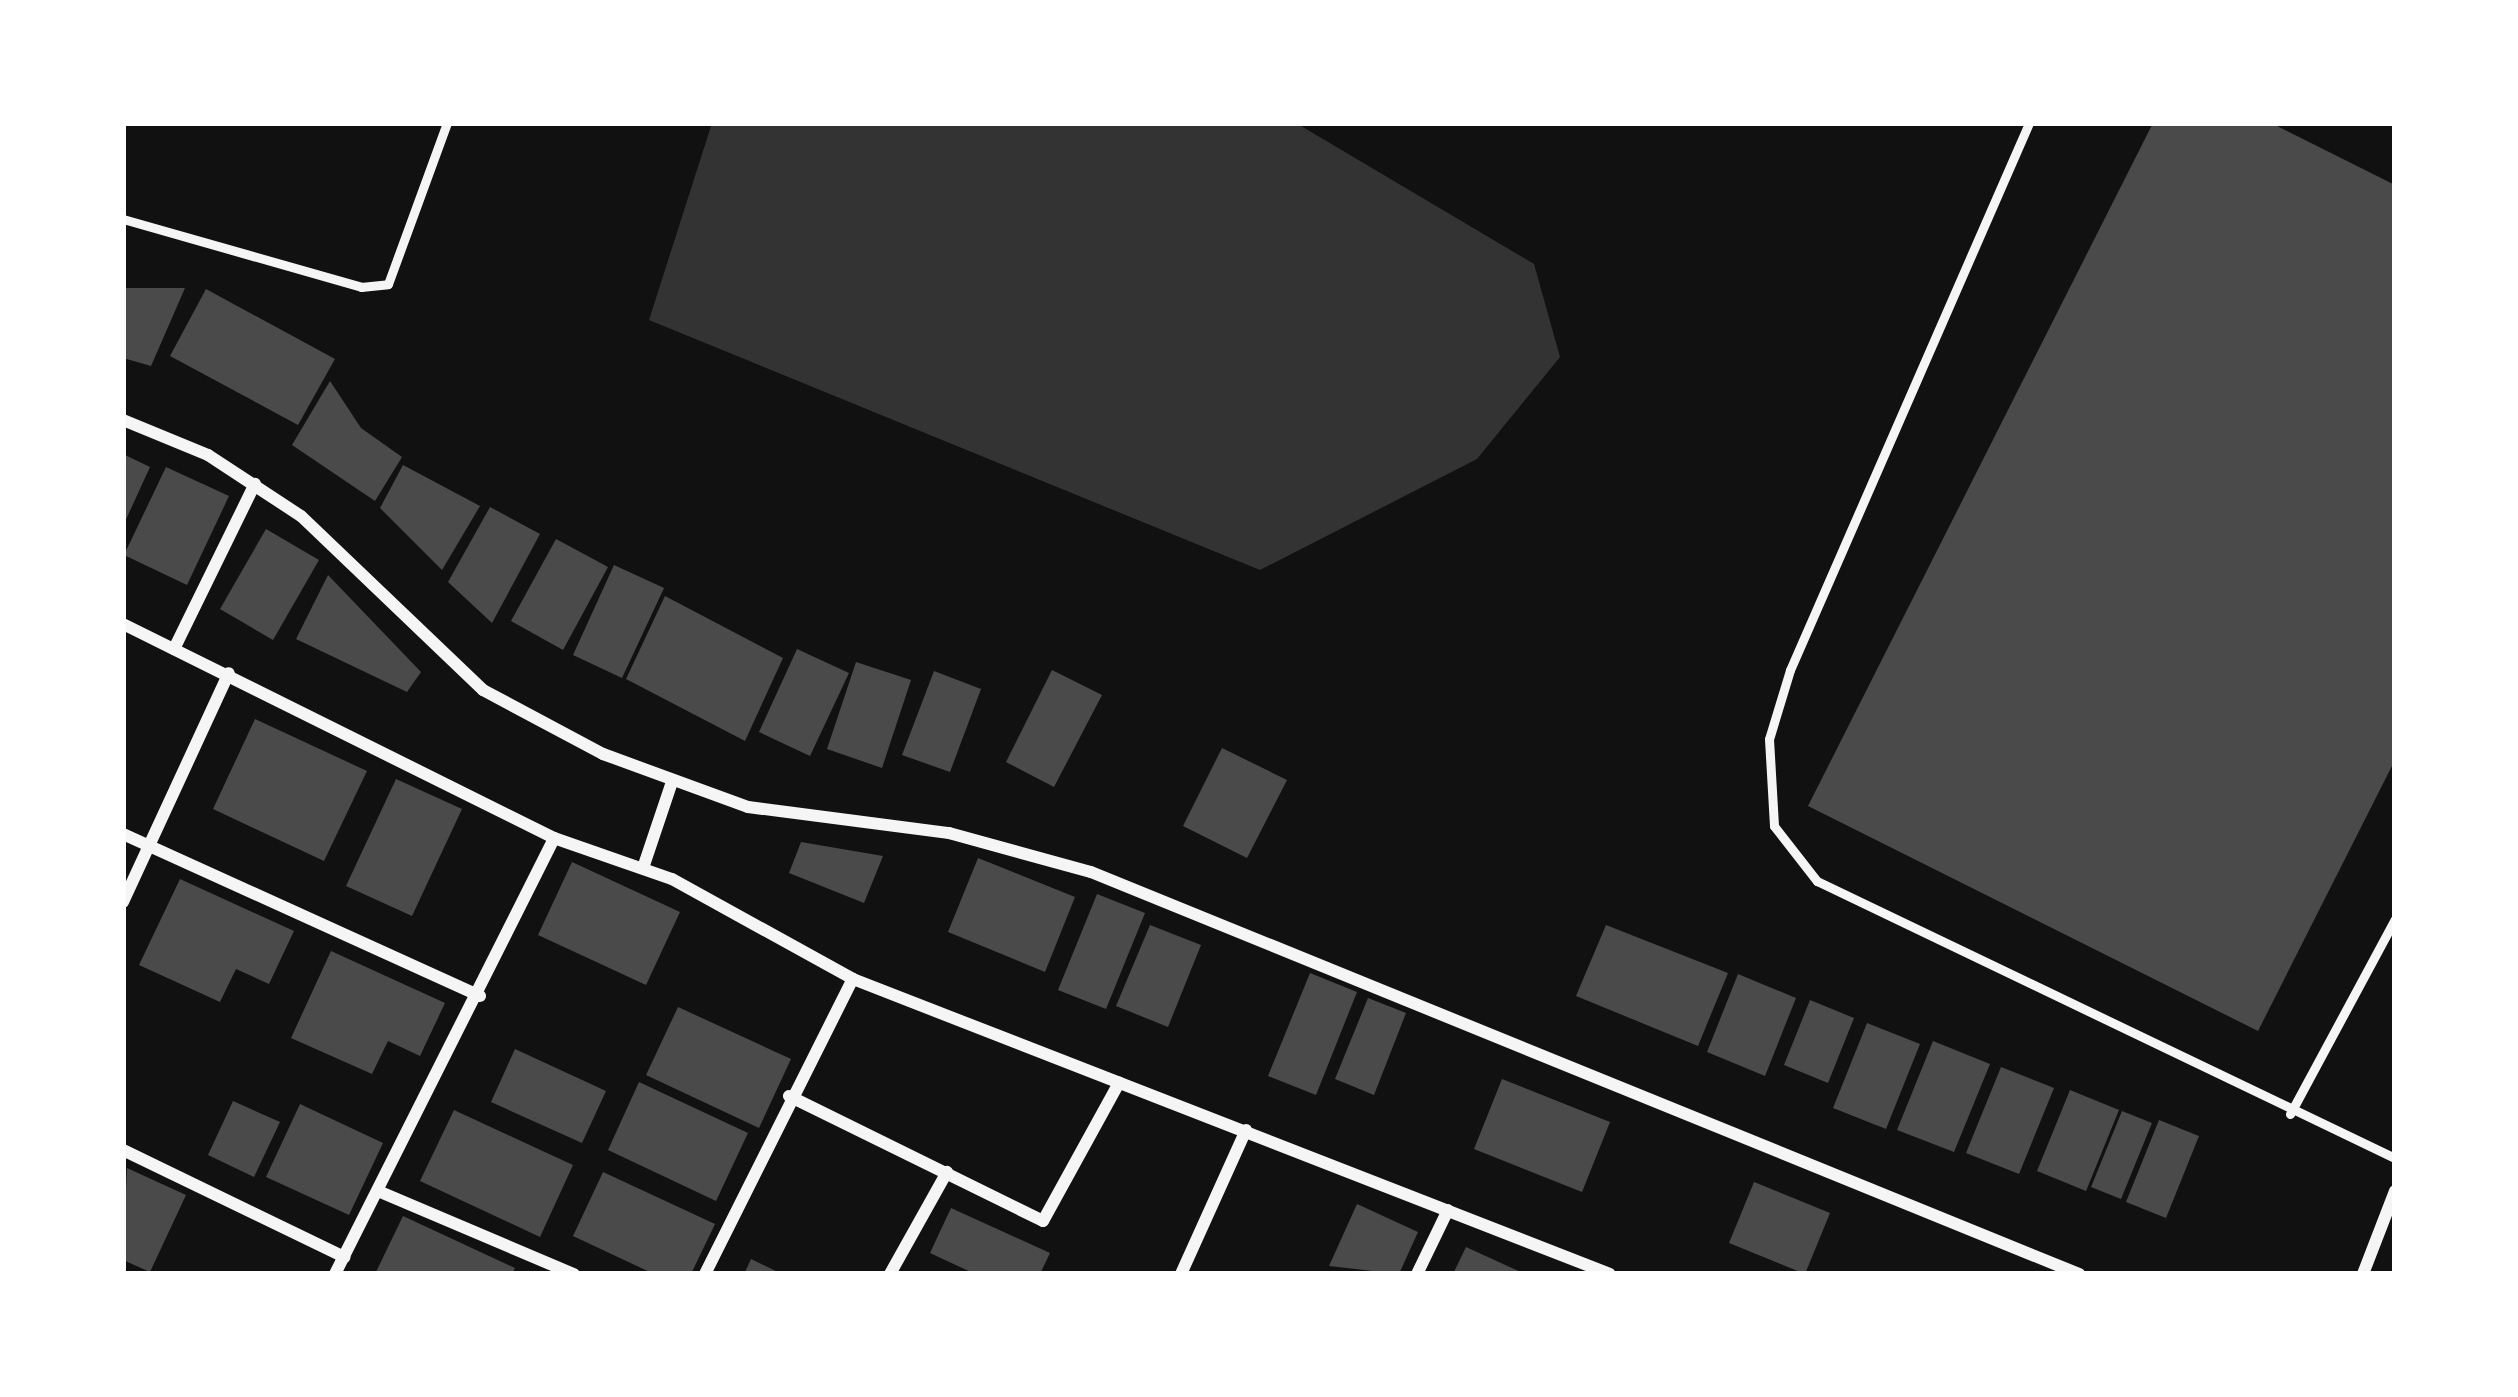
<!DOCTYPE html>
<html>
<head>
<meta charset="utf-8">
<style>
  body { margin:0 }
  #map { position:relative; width:2518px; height:1397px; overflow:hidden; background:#111; font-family:Ubuntu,sans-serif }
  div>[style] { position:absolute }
  .water>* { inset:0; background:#333 }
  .building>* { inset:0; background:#4a4a4a }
  .service>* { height:9px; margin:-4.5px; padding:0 4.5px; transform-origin:4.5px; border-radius:4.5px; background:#f5f5f5 }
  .minor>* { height:12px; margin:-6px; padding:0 6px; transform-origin:6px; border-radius:6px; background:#f5f5f5 }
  span { translate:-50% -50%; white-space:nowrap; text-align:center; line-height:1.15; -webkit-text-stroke:10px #fff; paint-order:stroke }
  .frame { position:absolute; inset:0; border:126px solid #fff; pointer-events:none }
</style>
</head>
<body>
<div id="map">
  <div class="water">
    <i style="clip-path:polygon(712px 123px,1296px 123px,1534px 264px,1560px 357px,1477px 459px,1260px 570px,649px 320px)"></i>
  </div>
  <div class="building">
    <i style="clip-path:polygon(2153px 123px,2271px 123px,2395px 185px,2395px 760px,2258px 1031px,1808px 806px)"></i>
    <i style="clip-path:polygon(123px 288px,185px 288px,151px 366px,123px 358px)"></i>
    <i style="clip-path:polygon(206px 289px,335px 359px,298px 425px,170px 356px)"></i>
    <i style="clip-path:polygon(330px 381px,361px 428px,402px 457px,375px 501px,292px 445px)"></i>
    <i style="clip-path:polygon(123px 454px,150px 467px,123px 526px)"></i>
    <i style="clip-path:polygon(403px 465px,480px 506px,442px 570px,380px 508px)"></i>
    <i style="clip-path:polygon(166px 467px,229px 496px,187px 585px,124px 555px)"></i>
    <i style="clip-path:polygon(490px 507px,540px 534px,492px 623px,448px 582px)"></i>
    <i style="clip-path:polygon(266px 529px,319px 560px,273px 640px,220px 609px)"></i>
    <i style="clip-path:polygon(556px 539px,608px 567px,563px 650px,511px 621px)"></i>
    <i style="clip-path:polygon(614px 565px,664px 588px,622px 678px,573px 655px)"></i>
    <i style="clip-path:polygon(328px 575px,421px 672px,407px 692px,296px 639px)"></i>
    <i style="clip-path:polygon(665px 596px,783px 658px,745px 741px,626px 679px)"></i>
    <i style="clip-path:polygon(797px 649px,849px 673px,810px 756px,759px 732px)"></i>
    <i style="clip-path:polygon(856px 662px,911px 680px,882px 768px,827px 749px)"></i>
    <i style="clip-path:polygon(1052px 670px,1102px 695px,1054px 787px,1006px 762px)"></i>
    <i style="clip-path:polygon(934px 671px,981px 689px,950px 772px,902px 755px)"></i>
    <i style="clip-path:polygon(255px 719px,367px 771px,324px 861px,213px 809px)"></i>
    <i style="clip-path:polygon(1222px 748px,1287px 780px,1247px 858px,1183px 826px)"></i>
    <i style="clip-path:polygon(396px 779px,462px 809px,412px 916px,346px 886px)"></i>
    <i style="clip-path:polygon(801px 842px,883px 856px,864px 903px,789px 873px)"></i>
    <i style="clip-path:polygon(978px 858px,1075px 897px,1045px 972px,948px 932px)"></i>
    <i style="clip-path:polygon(572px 862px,680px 912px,646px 985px,538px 935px)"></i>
    <i style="clip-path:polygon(180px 879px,294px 931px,269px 984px,236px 969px,220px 1002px,139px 965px)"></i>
    <i style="clip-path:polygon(1097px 894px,1145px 913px,1106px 1009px,1058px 990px)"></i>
    <i style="clip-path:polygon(1150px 925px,1201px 945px,1168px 1027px,1116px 1006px)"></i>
    <i style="clip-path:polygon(1606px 925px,1728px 973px,1698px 1046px,1576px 996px)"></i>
    <i style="clip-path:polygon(331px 951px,445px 1003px,420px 1056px,388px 1041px,372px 1074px,291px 1038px)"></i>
    <i style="clip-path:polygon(1310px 973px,1357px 992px,1316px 1095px,1268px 1076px)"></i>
    <i style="clip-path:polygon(1738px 974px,1796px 998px,1765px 1076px,1707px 1052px)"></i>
    <i style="clip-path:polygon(1368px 998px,1406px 1013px,1374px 1095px,1335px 1079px)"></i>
    <i style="clip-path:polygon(1810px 1000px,1854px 1018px,1828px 1083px,1784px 1065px)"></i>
    <i style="clip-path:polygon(678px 1007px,791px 1059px,759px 1128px,646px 1075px)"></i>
    <i style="clip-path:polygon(1867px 1023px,1920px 1044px,1886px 1129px,1833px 1108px)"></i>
    <i style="clip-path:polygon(1933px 1041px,1990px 1064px,1954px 1152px,1897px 1130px)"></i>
    <i style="clip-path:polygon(515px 1049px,606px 1091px,582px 1143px,491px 1102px)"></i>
    <i style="clip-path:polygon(2001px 1067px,2054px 1088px,2019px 1174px,1966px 1153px)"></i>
    <i style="clip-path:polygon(1502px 1079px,1610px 1122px,1582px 1192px,1474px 1149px)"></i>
    <i style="clip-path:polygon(639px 1082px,748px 1133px,716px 1201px,608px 1150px)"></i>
    <i style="clip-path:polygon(2070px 1090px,2119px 1110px,2086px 1191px,2037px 1171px)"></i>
    <i style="clip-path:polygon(233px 1101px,280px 1122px,254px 1177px,208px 1155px)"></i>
    <i style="clip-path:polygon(300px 1104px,383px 1143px,349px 1215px,266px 1177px)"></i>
    <i style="clip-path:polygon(454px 1110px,573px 1165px,540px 1237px,420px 1181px)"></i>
    <i style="clip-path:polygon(2122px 1111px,2152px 1123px,2121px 1199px,2091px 1187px)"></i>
    <i style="clip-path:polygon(2159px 1120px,2199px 1136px,2166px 1218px,2126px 1202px)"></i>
    <i style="clip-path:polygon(127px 1168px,186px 1195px,150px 1272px,123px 1260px)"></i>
    <i style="clip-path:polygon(603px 1172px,715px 1224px,691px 1274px,654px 1274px,573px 1236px)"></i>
    <i style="clip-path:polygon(1754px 1182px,1830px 1213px,1805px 1274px,1729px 1243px)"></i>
    <i style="clip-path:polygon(1357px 1204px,1418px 1232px,1399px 1274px,1329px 1266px)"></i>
    <i style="clip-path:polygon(951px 1208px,1050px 1253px,1040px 1274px,975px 1274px,930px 1253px)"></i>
    <i style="clip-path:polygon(403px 1216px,515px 1268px,512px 1274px,375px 1274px)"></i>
    <i style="clip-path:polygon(1466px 1247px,1525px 1274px,1453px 1274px)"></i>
    <i style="clip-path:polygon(751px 1259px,782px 1274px,744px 1274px)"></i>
  </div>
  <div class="service">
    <i style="left:2029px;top:123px;width:597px;rotate:113.6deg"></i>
    <i style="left:1790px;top:670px;width:72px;rotate:106.9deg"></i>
    <i style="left:1769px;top:739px;width:87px;rotate:86.7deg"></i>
    <i style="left:1774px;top:826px;width:70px;rotate:52deg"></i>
    <i style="left:1817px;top:881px;width:641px;rotate:25.61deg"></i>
    <i style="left:123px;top:219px;width:248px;rotate:15.9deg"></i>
    <i style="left:361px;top:287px;width:27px;rotate:-6deg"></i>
    <i style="left:388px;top:284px;width:171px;rotate:-69.9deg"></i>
    <i style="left:2290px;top:1114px;width:221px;rotate:-61.7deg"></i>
  </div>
  <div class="minor">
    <i style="left:123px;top:420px;width:92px;rotate:22.4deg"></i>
    <i style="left:208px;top:455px;width:111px;rotate:33.3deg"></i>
    <i style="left:301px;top:516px;width:252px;rotate:43.7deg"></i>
    <i style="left:483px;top:690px;width:136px;rotate:28.1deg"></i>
    <i style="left:603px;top:754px;width:154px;rotate:20.1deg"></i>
    <i style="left:748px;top:807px;width:203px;rotate:7.4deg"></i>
    <i style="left:949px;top:833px;width:147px;rotate:15.4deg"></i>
    <i style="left:1091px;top:872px;width:1067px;rotate:22.14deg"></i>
    <i style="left:123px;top:624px;width:481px;rotate:26.4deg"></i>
    <i style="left:554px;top:838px;width:125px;rotate:19.2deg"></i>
    <i style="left:672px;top:879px;width:207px;rotate:28.9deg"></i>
    <i style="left:853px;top:979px;width:812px;rotate:21.29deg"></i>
    <i style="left:174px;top:649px;width:184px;rotate:-63.9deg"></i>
    <i style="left:123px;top:834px;width:392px;rotate:24.4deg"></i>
    <i style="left:643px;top:868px;width:91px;rotate:-71.4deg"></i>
    <i style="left:123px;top:902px;width:252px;rotate:-65.2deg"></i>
    <i style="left:789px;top:1096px;width:283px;rotate:26.2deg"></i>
    <i style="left:1043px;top:1221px;width:158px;rotate:-61.2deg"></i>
    <i style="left:123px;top:1150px;width:246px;rotate:25.8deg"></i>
    <i style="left:378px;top:1191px;width:213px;rotate:23deg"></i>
    <i style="left:335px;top:1274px;width:488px;rotate:-63.3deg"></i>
    <i style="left:705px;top:1274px;width:330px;rotate:-63.4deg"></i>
    <i style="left:890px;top:1274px;width:117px;rotate:-60.8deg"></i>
    <i style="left:1181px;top:1274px;width:158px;rotate:-65.7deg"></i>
    <i style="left:1417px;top:1274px;width:71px;rotate:-64.2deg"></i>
    <i style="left:2363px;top:1274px;width:89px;rotate:-68.9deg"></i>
  </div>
  <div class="frame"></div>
</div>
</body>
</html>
